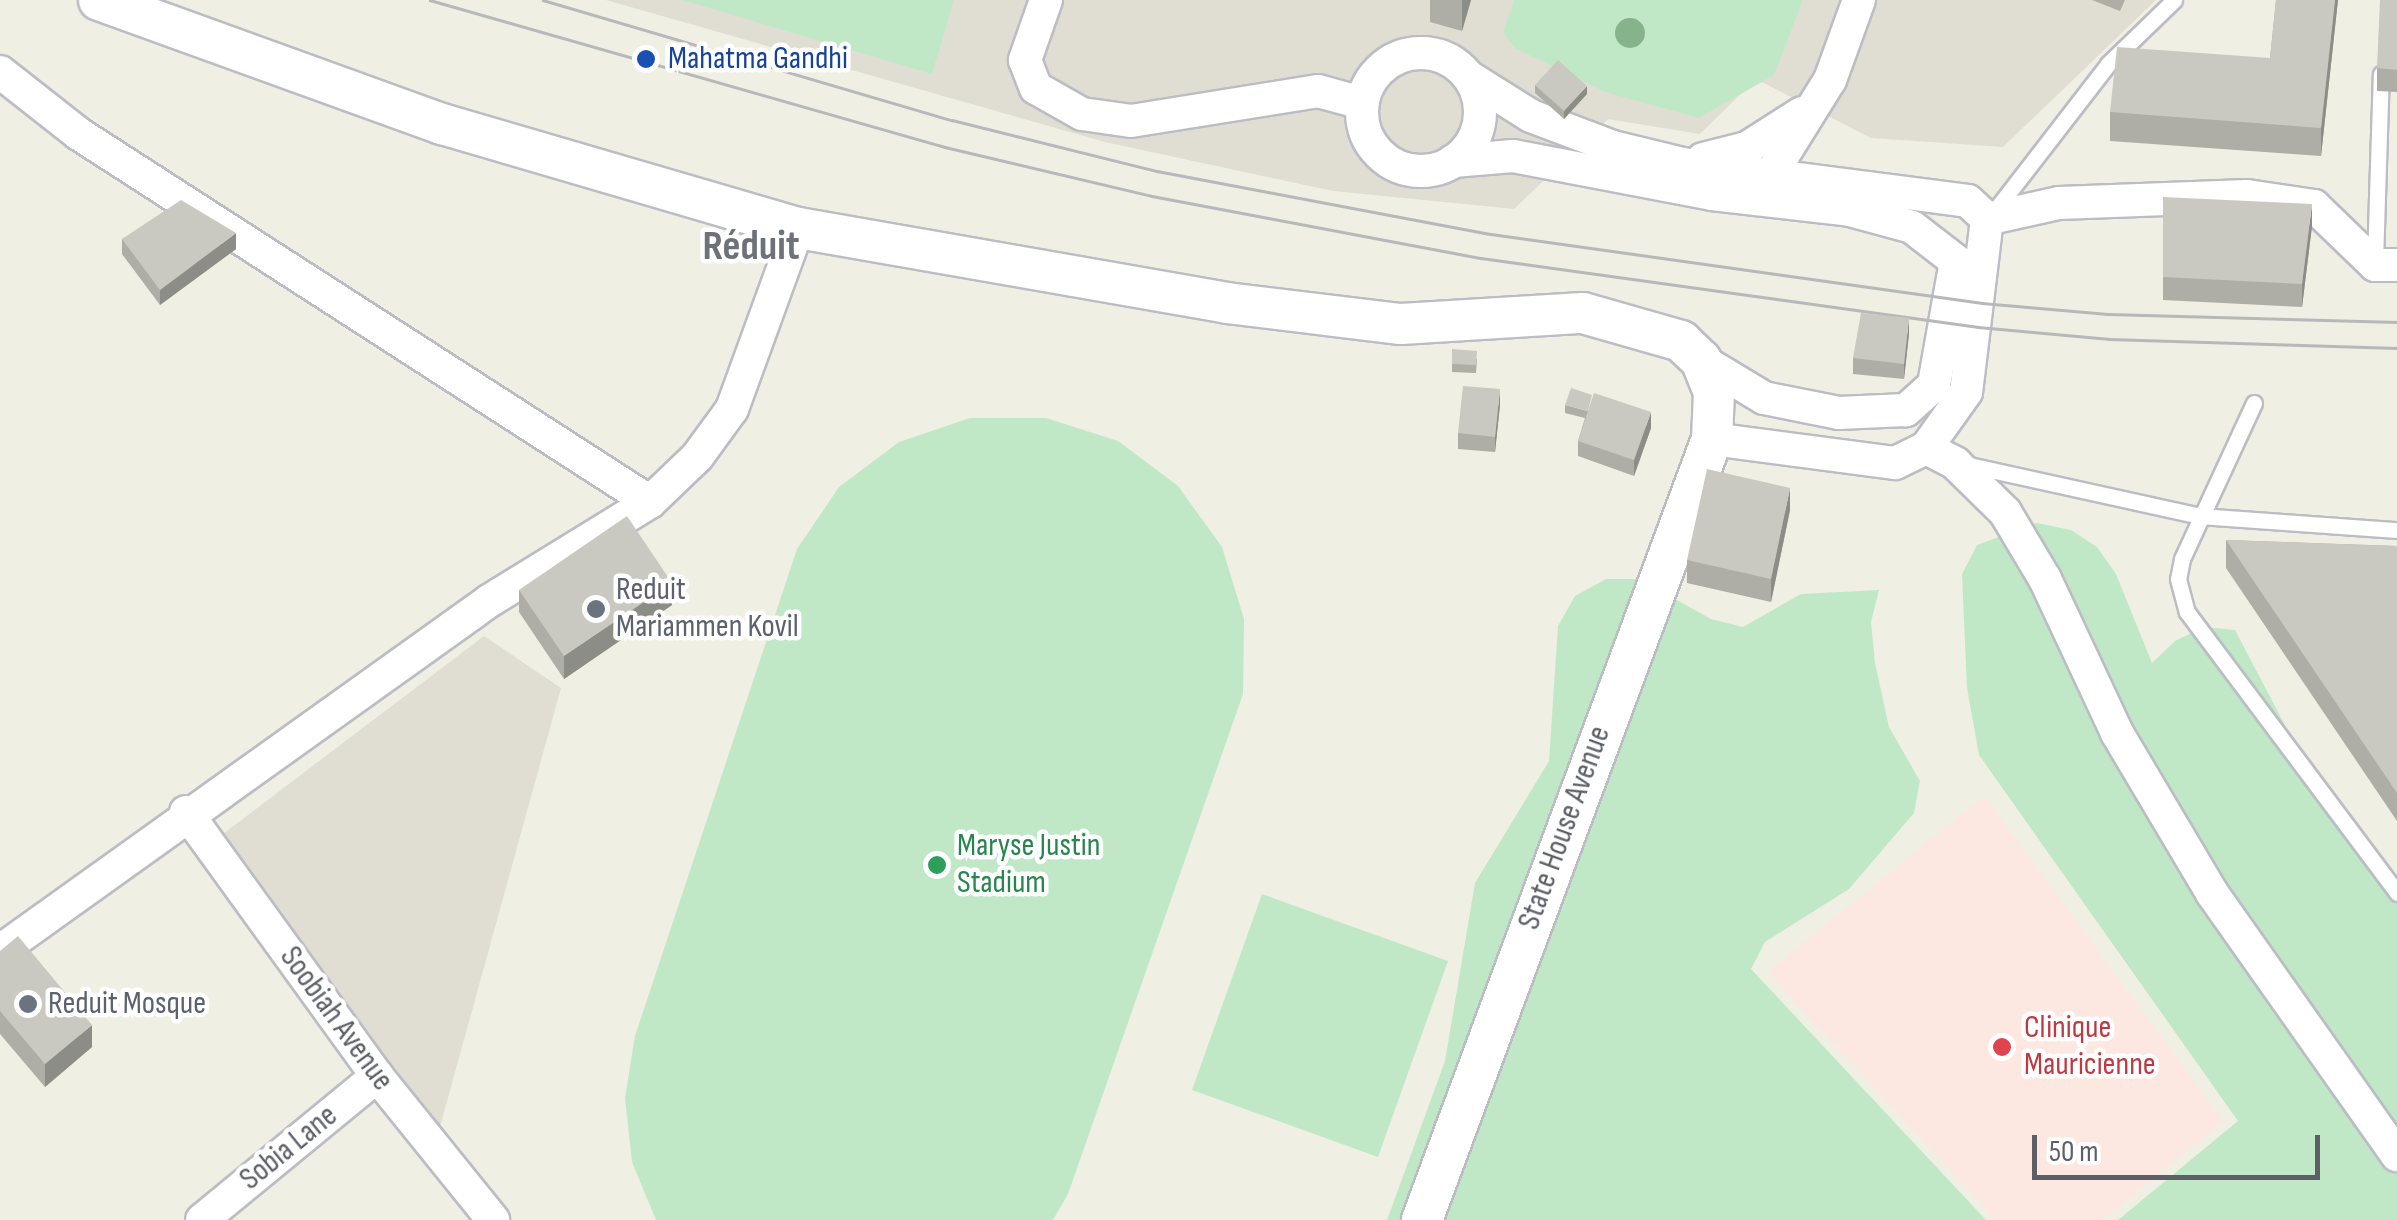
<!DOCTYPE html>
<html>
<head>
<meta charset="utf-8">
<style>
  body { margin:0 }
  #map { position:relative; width:2397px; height:1220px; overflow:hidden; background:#efefe4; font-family:"Sofia Sans Condensed",sans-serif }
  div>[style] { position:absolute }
  .education>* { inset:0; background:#e0ded3 }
  .medical>* { inset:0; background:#fce8e0 }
  .green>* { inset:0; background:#c0e8c7 }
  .roads { filter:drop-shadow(2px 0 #bcbdc4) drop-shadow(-2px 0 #bcbdc4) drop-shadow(0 2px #bcbdc4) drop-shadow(0 -2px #bcbdc4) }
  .service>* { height:15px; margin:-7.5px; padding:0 7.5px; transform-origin:7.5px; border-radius:7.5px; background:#fff }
  .minor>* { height:32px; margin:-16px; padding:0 16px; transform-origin:16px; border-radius:16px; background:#fff }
  .minor>.ring { margin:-16px; padding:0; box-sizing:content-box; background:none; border:32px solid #fff; border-radius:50% }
  .tertiary>* { height:40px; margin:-20px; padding:0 20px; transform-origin:20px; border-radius:20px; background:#fff }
  .tram>* { height:2.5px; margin:-1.25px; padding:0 1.25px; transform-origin:1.25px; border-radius:1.25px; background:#b7b8b9 }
  .trees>* { width:30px; height:30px; margin:-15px; border-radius:50%; background:#86b38b }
  .wall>* { inset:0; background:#aeada6 }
  .shaded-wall>* { inset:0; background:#8d8d87 }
  .building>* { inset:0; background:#cac9c1 }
  .dots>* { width:28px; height:28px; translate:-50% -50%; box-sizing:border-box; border:5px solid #fff; border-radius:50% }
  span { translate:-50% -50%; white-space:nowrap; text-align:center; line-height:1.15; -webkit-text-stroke:9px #fff; paint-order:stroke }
  .transit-label { font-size:32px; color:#164399 }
  .left { translate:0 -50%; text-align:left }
  .worship-label { font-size:32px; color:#5b616d }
  .street-label { font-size:32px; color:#5c5f66 }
  .leisure-label { font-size:32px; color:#27864d }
  .health-label { font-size:32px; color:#be3a42 }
  .district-label { font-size:42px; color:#6d7178; font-weight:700 }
  .scale { position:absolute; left:2032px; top:1135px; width:288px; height:45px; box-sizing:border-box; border:5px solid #5c5f66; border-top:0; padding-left:12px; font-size:30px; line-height:35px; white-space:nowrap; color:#5c5f66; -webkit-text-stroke:8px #fff; paint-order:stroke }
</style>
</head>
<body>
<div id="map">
  <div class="education">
    <i style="clip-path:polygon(606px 0,2156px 0,2003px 147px,1871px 138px,1756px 79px,1700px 134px,1608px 119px,1514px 209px,1333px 191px,1105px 142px)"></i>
    <i style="clip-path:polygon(484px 636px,561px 688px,438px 1134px,219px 837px)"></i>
  </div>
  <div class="medical">
    <i style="clip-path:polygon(1984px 796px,2223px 1121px,2102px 1220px,1996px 1220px,1768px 972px)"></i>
  </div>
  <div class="green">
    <i style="clip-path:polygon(682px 0,954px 0,932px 74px)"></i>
    <i style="clip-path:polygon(1514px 0,1803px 0,1774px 75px,1699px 118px,1605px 92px,1515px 48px,1503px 32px)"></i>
    <i style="clip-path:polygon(970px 418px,1046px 418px,1118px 441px,1178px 486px,1222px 547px,1244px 619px,1243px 694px,1068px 1194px,1053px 1220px,656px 1220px,632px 1162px,625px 1098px,635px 1036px,797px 549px,839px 487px,899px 442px)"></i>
    <i style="clip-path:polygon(2037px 523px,2071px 530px,2097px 547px,2116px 574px,2152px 663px,2175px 641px,2204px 627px,2235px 630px,2299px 752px,2397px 881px,2397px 1220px,2118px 1220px,2238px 1121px,1979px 755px,1967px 688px,1962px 574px,1977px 545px)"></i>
    <i style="clip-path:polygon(1606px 579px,1639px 579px,1711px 619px,1743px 627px,1801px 594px,1879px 590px,1871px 622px,1875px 663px,1889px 727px,1920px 781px,1914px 813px,1849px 889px,1765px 942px,1751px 969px,1986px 1220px,1387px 1220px,1445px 1061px,1475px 883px,1549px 761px,1558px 626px,1575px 596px)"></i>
    <i style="clip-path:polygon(1262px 894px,1448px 961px,1378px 1157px,1192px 1090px)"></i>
  </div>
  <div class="roads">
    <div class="service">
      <i style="left:1993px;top:213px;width:188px;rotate:-52.3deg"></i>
      <i style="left:2108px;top:64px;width:92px;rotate:-44.1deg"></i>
      <i style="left:2375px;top:261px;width:187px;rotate:-88.2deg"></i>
      <i style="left:2254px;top:403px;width:172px;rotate:114.8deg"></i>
      <i style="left:2182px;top:559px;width:20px;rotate:101deg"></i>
      <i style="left:2178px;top:579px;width:34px;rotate:75deg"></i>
      <i style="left:2187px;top:612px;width:351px;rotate:53.2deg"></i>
      <i style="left:1964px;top:464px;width:242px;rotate:12.4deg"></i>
      <i style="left:2200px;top:516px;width:197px;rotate:4.1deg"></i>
    </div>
    <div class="minor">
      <i style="left:1046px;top:0;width:64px;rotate:109.3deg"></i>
      <i style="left:1025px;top:60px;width:30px;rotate:69deg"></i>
      <i style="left:1036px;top:88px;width:53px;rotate:29.5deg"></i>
      <i style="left:1082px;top:114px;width:49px;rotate:8.1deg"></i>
      <i style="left:1131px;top:121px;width:189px;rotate:-9.1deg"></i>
      <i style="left:1318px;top:91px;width:46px;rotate:15.3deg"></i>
      <i class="ring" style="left:1362px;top:53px;width:86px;height:86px"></i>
      <i style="left:0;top:72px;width:100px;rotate:38.1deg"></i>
      <i style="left:79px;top:134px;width:679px;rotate:32.8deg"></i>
      <i style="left:1469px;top:77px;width:73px;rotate:32.2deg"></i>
      <i style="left:1531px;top:116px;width:88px;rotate:20.7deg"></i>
      <i style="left:1613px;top:147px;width:72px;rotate:13.7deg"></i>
      <i style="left:1683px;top:164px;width:287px;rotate:7.4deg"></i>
      <i style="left:1968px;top:201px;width:26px;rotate:43deg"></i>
      <i style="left:1987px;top:219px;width:174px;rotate:96.9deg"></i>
      <i style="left:1966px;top:392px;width:69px;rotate:125.5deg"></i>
      <i style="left:1926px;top:448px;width:34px;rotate:154deg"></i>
      <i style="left:1895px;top:463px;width:185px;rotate:-172.5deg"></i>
      <i style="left:1703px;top:159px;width:45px;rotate:-14deg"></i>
      <i style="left:1747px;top:148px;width:65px;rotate:-32.5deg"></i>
      <i style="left:1453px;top:161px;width:60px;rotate:-4.8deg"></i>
      <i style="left:1513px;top:156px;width:203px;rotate:10.8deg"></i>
      <i style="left:1712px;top:194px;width:139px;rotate:6.6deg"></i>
      <i style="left:1850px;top:210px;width:64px;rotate:15.3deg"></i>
      <i style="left:1912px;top:227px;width:56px;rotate:37.7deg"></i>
      <i style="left:1956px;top:261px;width:126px;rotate:100.1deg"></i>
      <i style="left:1934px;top:385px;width:38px;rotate:138deg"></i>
      <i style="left:1906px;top:410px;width:67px;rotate:177.4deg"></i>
      <i style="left:1839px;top:413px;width:76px;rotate:-168.7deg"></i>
      <i style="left:1764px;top:398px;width:74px;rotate:-148.9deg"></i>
      <i style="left:1772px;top:173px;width:110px;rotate:-58.1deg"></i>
      <i style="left:1830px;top:80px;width:85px;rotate:-70.1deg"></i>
      <i style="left:1987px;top:219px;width:74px;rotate:-12.5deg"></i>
      <i style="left:2059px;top:203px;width:188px;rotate:-2.1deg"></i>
      <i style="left:2247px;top:196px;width:68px;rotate:8.5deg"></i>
      <i style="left:2314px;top:206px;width:85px;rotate:44deg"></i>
      <i style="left:2375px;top:265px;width:22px"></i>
      <i style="left:1926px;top:448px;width:33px;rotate:27deg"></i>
      <i style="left:1955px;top:463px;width:70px;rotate:44.4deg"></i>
      <i style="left:2005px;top:512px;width:78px;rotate:59.2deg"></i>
      <i style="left:2045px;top:579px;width:170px;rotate:64.9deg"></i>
      <i style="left:2117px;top:733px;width:186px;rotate:59.3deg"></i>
      <i style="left:2212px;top:893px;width:321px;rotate:54.8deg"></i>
      <i style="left:186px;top:812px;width:326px;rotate:54.1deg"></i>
      <i style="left:377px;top:1076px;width:185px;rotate:51.1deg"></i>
      <i style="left:0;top:951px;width:601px;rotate:-35.59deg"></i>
      <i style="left:489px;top:601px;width:189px;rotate:-31.6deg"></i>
      <i style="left:650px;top:502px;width:65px;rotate:-43.8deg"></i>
      <i style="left:697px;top:457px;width:59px;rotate:-53.9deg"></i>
      <i style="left:732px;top:409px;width:193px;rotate:-70deg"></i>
      <i style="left:202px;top:1220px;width:227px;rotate:-39.4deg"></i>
    </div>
    <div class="tertiary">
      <i style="left:99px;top:0;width:365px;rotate:19.9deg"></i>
      <i style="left:442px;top:124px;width:371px;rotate:16.3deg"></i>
      <i style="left:798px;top:228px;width:436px;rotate:9.9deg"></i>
      <i style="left:1227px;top:303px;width:175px;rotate:6.9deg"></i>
      <i style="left:1401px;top:324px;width:182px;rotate:-3.5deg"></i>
      <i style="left:1583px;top:313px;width:102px;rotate:15.9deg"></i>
      <i style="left:1681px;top:341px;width:28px;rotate:44deg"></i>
      <i style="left:1701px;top:360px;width:35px;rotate:68deg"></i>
      <i style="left:1714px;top:392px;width:47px;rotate:92.4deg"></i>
      <i style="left:1712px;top:439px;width:833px;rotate:110.37deg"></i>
    </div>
  </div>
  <div class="tram">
    <i style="left:430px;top:0;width:536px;rotate:15.93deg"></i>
    <i style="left:945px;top:147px;width:213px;rotate:13.3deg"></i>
    <i style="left:1152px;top:196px;width:335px;rotate:10.7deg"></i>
    <i style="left:1481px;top:258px;width:502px;rotate:7.9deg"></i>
    <i style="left:1978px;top:327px;width:132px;rotate:5.2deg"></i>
    <i style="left:2109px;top:339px;width:288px;rotate:1.8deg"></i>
    <i style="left:543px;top:0;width:426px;rotate:16.4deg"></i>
    <i style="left:952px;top:120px;width:211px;rotate:14deg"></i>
    <i style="left:1157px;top:171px;width:333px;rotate:10.7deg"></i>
    <i style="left:1484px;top:233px;width:503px;rotate:8deg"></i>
    <i style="left:1982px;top:303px;width:126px;rotate:5deg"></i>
    <i style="left:2108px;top:314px;width:289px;rotate:1.6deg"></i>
  </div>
  <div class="trees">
    <i style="left:1630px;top:33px"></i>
  </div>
  <div class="wall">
    <i style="clip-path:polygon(1430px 0,1471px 0,1462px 31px,1430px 22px)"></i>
    <i style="clip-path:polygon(2092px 0,2125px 0,2120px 11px)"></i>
    <i style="clip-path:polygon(2276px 0,2338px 0,2321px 156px,2110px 141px,2110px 112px,2270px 58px)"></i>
    <i style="clip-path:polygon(2397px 0,2397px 92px,2377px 91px,2377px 68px)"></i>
    <i style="clip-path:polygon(1535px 85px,1587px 94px,1564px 119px,1535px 93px)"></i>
    <i style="clip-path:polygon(2163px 197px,2312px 226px,2302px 307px,2163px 300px)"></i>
    <i style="clip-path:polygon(122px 239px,236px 249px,160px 305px,122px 254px)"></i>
    <i style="clip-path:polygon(1909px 334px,1904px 379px,1853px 374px,1853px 358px)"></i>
    <i style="clip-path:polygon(1452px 349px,1477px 359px,1476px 373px,1452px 372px)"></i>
    <i style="clip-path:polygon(1500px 405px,1495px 452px,1458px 449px,1458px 433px)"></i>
    <i style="clip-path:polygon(1565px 405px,1651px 428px,1634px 476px,1578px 456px,1578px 441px,1585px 418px,1565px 413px)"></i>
    <i style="clip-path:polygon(1790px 510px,1771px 602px,1687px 583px,1687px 560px)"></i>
    <i style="clip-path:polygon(2226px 540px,2397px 546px,2397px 821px,2226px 568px)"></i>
    <i style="clip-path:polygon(519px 590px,672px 605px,564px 679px,519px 612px)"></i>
    <i style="clip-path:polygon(0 951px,92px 1047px,45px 1087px,0 1034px)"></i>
  </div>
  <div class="shaded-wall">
    <i style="clip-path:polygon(1462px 0,1471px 0,1462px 31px)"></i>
    <i style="clip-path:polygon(2335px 0,2338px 0,2321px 156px,2321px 128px)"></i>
    <i style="clip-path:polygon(1587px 86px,1587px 94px,1564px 119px,1564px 111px)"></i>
    <i style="clip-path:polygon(2312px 204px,2312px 226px,2302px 307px,2302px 284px)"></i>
    <i style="clip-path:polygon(236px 233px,236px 249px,160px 305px,160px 290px)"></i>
    <i style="clip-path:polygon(1909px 318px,1909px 334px,1904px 379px,1904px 364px)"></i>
    <i style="clip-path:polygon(1500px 389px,1500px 405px,1495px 452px,1495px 437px)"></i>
    <i style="clip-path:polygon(1651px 412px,1651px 428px,1634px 476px,1634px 460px)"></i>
    <i style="clip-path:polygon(1790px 488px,1790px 510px,1771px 602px,1771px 579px)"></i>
    <i style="clip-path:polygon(672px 583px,672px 605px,564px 679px,564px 656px)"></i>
    <i style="clip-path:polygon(92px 1025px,92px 1047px,45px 1087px,45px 1064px)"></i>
  </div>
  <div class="building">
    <i style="clip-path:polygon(2276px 0,2335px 0,2321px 128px,2110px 112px,2117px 47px,2270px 58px)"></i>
    <i style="clip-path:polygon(2380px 0,2397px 0,2397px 70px,2377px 68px)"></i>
    <i style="clip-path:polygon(1558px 60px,1587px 86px,1564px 111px,1535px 85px)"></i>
    <i style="clip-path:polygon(2163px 197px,2312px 204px,2302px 284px,2163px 277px)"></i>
    <i style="clip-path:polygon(181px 200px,236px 233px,160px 290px,122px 239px)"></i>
    <i style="clip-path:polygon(1861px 313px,1909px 318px,1904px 364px,1853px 358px)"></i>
    <i style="clip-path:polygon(1452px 349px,1477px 351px,1476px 365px,1452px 364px)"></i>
    <i style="clip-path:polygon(1463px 386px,1500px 389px,1495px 437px,1458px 433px)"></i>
    <i style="clip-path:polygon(1571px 388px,1592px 395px,1588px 411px,1565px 405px)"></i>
    <i style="clip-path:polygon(1594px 393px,1651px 412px,1634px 460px,1578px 441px)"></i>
    <i style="clip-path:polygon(1707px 469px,1790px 488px,1771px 579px,1687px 560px)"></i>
    <i style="clip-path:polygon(627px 516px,672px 583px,564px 656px,519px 590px)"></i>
    <i style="clip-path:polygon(2226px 540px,2397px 546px,2397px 793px)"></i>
    <i style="clip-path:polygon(18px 936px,92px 1025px,45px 1064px,0 1011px,0 951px)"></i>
  </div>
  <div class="dots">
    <i style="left:646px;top:59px;background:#1a4fb4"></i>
    <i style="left:596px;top:609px;background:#6b7280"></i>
    <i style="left:937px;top:865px;background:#2e9e5b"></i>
    <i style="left:28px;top:1004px;background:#6b7280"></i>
    <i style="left:2002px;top:1047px;background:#e0444e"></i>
  </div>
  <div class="transit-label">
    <span class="left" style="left:668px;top:59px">Mahatma Gandhi</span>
  </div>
  <div class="worship-label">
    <span class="left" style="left:616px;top:609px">Reduit<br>Mariammen Kovil</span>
    <span class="left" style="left:48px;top:1004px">Reduit Mosque</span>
  </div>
  <div class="street-label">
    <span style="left:1565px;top:828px;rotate:-70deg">State House Avenue</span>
    <span style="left:336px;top:1019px;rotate:54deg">Soobiah Avenue</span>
    <span style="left:289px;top:1148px;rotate:-39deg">Sobia Lane</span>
  </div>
  <div class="leisure-label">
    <span class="left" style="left:957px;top:865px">Maryse Justin<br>Stadium</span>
  </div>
  <div class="health-label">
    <span class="left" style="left:2024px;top:1047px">Clinique<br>Mauricienne</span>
  </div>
  <div class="district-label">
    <span style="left:751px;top:247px">Réduit</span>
  </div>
  <div class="scale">50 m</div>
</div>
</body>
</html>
